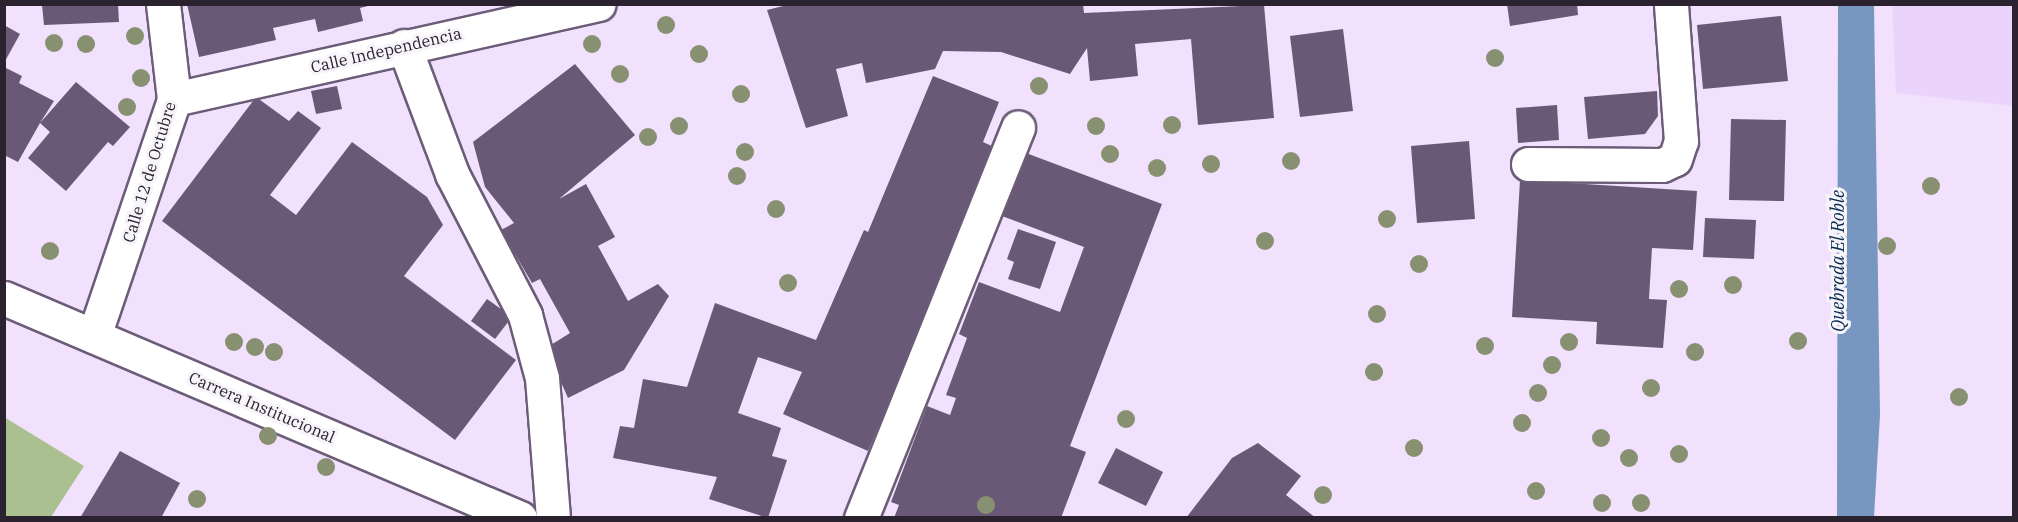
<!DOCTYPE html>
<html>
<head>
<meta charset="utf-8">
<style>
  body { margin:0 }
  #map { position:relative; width:2018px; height:522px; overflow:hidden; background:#f1e1fc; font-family:"IBM Plex Serif",serif }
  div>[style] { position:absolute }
  .built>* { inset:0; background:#ebd4fc }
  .green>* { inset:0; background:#aac091 }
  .water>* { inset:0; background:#7897c0 }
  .building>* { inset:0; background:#6a5976 }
  .roads { filter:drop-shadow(2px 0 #6c5c78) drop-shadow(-2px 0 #6c5c78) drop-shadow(0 2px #6c5c78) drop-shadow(0 -2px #6c5c78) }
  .street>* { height:33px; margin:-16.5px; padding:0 16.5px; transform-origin:16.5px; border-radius:16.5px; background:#fff }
  .trees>* { width:18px; height:18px; margin:-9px; border-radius:50%; background:#889072 }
  span { translate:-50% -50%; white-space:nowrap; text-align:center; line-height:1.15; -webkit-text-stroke:6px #f7f4fa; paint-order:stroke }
  .street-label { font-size:16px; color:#2a232f }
  .water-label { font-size:18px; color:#07294f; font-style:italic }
  .frame { position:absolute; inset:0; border:6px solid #2a232f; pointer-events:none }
</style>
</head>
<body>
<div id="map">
  <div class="built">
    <i style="clip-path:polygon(1892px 5px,2013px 5px,2013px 106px,1896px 93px)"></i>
  </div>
  <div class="green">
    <i style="clip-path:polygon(4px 417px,84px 466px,51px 517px,5px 517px)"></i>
  </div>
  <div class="water">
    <i style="clip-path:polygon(1838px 5px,1874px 5px,1880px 415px,1874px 517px,1837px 517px)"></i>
  </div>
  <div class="building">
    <i style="clip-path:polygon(187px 4px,372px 4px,372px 5px,360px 8px,363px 21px,318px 32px,315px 19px,273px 28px,276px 40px,199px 57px)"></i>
    <i style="clip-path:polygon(791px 4px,1083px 4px,1084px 13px,1264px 5px,1274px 118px,1198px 125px,1191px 39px,1135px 44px,1138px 76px,1090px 81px,1087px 48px,1070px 74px,1001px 52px,943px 51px,935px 69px,866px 83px,862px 63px,836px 69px,848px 116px,806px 128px,767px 10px)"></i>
    <i style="clip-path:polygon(1507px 4px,1577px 4px,1578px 15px,1510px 26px)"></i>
    <i style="clip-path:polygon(42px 5px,118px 5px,119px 22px,44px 25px)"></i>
    <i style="clip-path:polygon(1781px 16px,1788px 81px,1703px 89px,1697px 25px)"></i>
    <i style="clip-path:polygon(4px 25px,20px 34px,4px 63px)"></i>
    <i style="clip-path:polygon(1343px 29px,1353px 111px,1300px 117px,1290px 36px)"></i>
    <i style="clip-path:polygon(575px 64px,635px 135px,559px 199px,586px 184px,615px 237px,598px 246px,628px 301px,658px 284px,669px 296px,624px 370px,568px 398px,546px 348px,570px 333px,540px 279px,532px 283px,501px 230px,514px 223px,485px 187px,473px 142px)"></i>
    <i style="clip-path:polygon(4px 67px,22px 76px,19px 83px,54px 101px,40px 123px,76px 82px,130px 127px,113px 146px,108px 142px,66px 191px,28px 158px,50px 132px,40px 123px,18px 162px,4px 155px)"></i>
    <i style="clip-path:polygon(933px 76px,999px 102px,983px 142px,996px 148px,868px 451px,783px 414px,802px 372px,758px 357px,738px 413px,781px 428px,772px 456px,787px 460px,768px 518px,709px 499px,717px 477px,613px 458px,620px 426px,634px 428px,643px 379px,687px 387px,715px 303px,816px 340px,864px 230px,868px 232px)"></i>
    <i style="clip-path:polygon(337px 86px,342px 109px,316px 114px,311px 91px)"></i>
    <i style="clip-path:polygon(1657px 91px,1658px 116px,1645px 134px,1588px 139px,1584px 97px)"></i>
    <i style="clip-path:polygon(256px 97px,289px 121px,298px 111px,321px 128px,270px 195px,296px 215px,352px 142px,427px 197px,443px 225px,404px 276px,516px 360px,455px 440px,162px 221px)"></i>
    <i style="clip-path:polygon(1557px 105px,1559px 140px,1518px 143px,1516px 108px)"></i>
    <i style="clip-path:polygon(1731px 119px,1786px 120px,1784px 201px,1729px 200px)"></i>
    <i style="clip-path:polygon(1469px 141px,1475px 219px,1417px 223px,1411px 146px)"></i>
    <i style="clip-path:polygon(1026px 153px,1162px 204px,1070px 446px,1086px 452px,1061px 518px,894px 518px,899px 505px,891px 502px,927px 406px,950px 415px,956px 398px,946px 395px,967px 338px,959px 334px,979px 282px,1060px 312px,1084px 247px,1002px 216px)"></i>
    <i style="clip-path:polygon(1520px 180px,1697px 191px,1693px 250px,1652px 248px,1649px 299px,1667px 300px,1663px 348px,1596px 344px,1597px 322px,1512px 317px)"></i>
    <i style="clip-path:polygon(1705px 218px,1756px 220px,1754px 259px,1703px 257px)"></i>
    <i style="clip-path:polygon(1018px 229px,1056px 242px,1040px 289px,1008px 279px,1014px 262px,1007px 259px)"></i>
    <i style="clip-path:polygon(487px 299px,512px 317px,495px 339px,471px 321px)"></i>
    <i style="clip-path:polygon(1258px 443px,1301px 476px,1286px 495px,1316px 518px,1186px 518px,1232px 458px)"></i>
    <i style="clip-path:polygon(1116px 448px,1163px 472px,1146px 506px,1098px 483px)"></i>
    <i style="clip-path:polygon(120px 451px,180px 483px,161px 518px,80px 518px)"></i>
  </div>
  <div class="roads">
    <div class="street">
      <i style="left:404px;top:46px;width:137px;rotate:69.4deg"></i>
      <i style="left:452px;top:174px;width:159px;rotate:62.6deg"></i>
      <i style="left:525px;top:315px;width:65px;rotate:74.9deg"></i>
      <i style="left:542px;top:378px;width:140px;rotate:85.5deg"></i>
      <i style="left:174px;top:99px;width:435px;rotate:-12.6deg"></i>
      <i style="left:1528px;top:164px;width:134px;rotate:0.4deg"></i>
      <i style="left:1662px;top:165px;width:14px;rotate:-25deg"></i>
      <i style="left:1675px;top:159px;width:19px;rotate:-72deg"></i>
      <i style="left:1681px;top:141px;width:137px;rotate:-94.2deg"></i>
      <i style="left:4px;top:298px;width:561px;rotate:23.09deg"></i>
      <i style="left:94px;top:336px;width:250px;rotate:-71.3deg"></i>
      <i style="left:174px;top:99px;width:96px;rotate:-96.6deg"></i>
      <i style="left:861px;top:518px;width:421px;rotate:-68.1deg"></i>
    </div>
  </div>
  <div class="trees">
    <i style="left:666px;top:25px"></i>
    <i style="left:135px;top:36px"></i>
    <i style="left:54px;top:43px"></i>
    <i style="left:86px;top:44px"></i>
    <i style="left:592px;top:44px"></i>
    <i style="left:699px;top:54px"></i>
    <i style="left:1495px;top:58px"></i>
    <i style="left:620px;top:74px"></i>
    <i style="left:141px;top:78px"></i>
    <i style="left:1039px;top:86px"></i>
    <i style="left:741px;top:94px"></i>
    <i style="left:127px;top:107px"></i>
    <i style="left:1172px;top:125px"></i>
    <i style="left:679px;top:126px"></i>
    <i style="left:1096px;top:126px"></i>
    <i style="left:648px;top:137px"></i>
    <i style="left:745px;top:152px"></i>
    <i style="left:1110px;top:154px"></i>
    <i style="left:1291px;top:161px"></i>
    <i style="left:1211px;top:164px"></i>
    <i style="left:1157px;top:168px"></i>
    <i style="left:737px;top:176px"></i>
    <i style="left:1931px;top:186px"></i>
    <i style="left:776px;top:209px"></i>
    <i style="left:1387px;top:219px"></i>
    <i style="left:1265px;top:241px"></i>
    <i style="left:1887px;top:246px"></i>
    <i style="left:50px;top:251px"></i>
    <i style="left:1419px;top:264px"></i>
    <i style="left:788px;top:283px"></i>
    <i style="left:1733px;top:285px"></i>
    <i style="left:1679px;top:289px"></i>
    <i style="left:1377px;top:314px"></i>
    <i style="left:1798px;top:341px"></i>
    <i style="left:234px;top:342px"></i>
    <i style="left:1569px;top:342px"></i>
    <i style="left:1485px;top:346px"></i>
    <i style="left:255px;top:347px"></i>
    <i style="left:274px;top:352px"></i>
    <i style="left:1695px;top:352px"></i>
    <i style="left:1552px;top:365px"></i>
    <i style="left:1374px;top:372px"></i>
    <i style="left:1651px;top:388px"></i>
    <i style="left:1538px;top:393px"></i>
    <i style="left:1959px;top:397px"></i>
    <i style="left:1126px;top:419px"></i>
    <i style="left:1522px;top:423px"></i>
    <i style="left:268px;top:436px"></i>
    <i style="left:1601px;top:438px"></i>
    <i style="left:1414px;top:448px"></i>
    <i style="left:1679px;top:454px"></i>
    <i style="left:1629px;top:458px"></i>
    <i style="left:326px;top:467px"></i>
    <i style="left:1536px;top:491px"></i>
    <i style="left:1323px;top:495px"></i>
    <i style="left:197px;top:499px"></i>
    <i style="left:1602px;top:503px"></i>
    <i style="left:1641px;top:503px"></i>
    <i style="left:986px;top:505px"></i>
  </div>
  <div class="street-label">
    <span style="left:386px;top:50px;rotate:-13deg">Calle Independencia</span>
    <span style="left:149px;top:172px;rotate:-73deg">Calle 12 de Octubre</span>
    <span style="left:262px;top:407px;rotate:23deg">Carrera Institucional</span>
  </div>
  <div class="water-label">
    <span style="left:1838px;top:261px;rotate:-90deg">Quebrada El Roble</span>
  </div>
  <div class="frame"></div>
</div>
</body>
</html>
